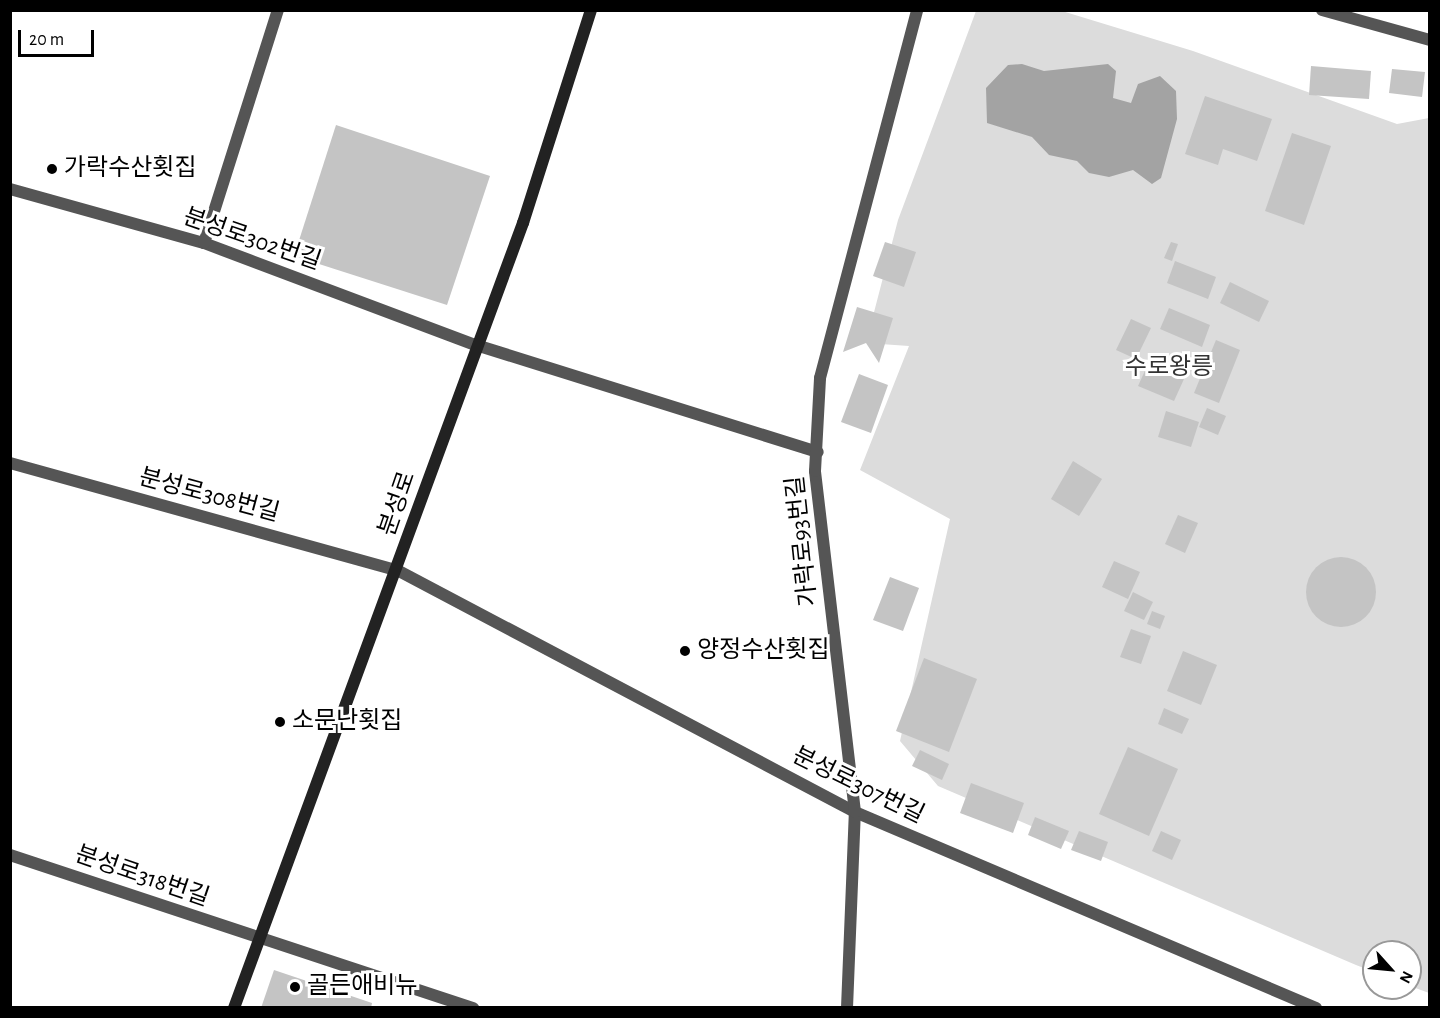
<!DOCTYPE html>
<html>
<head>
<meta charset="utf-8">
<style>
  body { margin:0 }
  #map { position:relative; width:1440px; height:1018px; overflow:hidden; background:#fff; font-family:"Alegreya Sans","Noto Sans KR",sans-serif }
  div>[style] { position:absolute }
  .green>* { inset:0; background:#dcdcdc }
  .water>* { inset:0; background:#a3a3a3 }
  .building>* { inset:0; background:#c4c4c4 }
  .round { border-radius:50% }
  .minor>* { height:12px; margin:-6px; padding:0 6px; transform-origin:6px; border-radius:6px; background:#555 }
  .tertiary>* { height:12px; margin:-6px; padding:0 6px; transform-origin:6px; border-radius:6px; background:#555 }
  .secondary>* { height:12px; margin:-6px; padding:0 6px; transform-origin:6px; border-radius:6px; background:#222 }
  .dots>* { width:16px; height:16px; translate:-50% -50%; box-sizing:border-box; border:3px solid #fff; border-radius:50% }
  span { translate:-50% -50%; white-space:nowrap; text-align:center; line-height:1.15; -webkit-text-stroke:6px #fff; paint-order:stroke }
  .poi-label { font-size:24px; color:#000 }
  .left { translate:0 -50%; text-align:left }
  .street-label { font-size:24px; color:#000 }
  .park-label { font-size:24px; color:#333 }
  .frame { position:absolute; inset:0; border:12px solid #000; pointer-events:none }
  .north { position:absolute; left:1362px; top:940px; width:60px; height:60px; box-sizing:border-box; background:#fff; border:2px solid #999; border-radius:50%; rotate:117deg; font-size:16px; font-weight:700; line-height:24px; text-align:center; color:#000 }
  .north::after { content:''; display:block; margin:auto; width:21px; height:27px; background:#000; clip-path:polygon(50% 0,100% 100%,50% 72%,0 100%) }
  .scale { position:absolute; left:18px; top:30px; width:76px; height:27px; box-sizing:border-box; border:3px solid #000; border-top:0; padding-left:8px; font-size:18px; line-height:21px; white-space:nowrap; color:#000; -webkit-text-stroke:4px #fff; paint-order:stroke }
</style>
</head>
<body>
<div id="map">
  <div class="green">
    <i style="clip-path:polygon(976px 11px,1062px 11px,1193px 51px,1397px 124px,1429px 118px,1429px 993px,1410px 986px,1410px 952px,1374px 952px,1374px 972px,1356px 965px,938px 786px,900px 741px,950px 519px,860px 470px,909px 346px,866px 343px,898px 220px)"></i>
  </div>
  <div class="water">
    <i style="clip-path:polygon(1022px 64px,1044px 71px,1108px 64px,1116px 71px,1113px 98px,1131px 103px,1138px 84px,1160px 76px,1176px 91px,1177px 119px,1161px 178px,1152px 184px,1133px 170px,1109px 177px,1089px 173px,1077px 161px,1049px 155px,1032px 137px,987px 123px,986px 88px,1008px 65px)"></i>
  </div>
  <div class="building">
    <i style="clip-path:polygon(1311px 66px,1371px 71px,1369px 99px,1309px 95px)"></i>
    <i style="clip-path:polygon(1392px 69px,1425px 72px,1422px 97px,1389px 93px)"></i>
    <i style="clip-path:polygon(1205px 96px,1272px 119px,1257px 161px,1223px 149px,1218px 165px,1185px 154px)"></i>
    <i style="clip-path:polygon(336px 125px,490px 176px,447px 305px,294px 256px)"></i>
    <i style="clip-path:polygon(1292px 133px,1331px 146px,1304px 225px,1265px 211px)"></i>
    <i style="clip-path:polygon(885px 242px,916px 252px,904px 287px,873px 276px)"></i>
    <i style="clip-path:polygon(1171px 242px,1178px 244px,1172px 261px,1164px 258px)"></i>
    <i style="clip-path:polygon(1175px 261px,1216px 277px,1208px 299px,1167px 283px)"></i>
    <i style="clip-path:polygon(1230px 282px,1269px 301px,1259px 322px,1220px 303px)"></i>
    <i style="clip-path:polygon(857px 307px,893px 318px,879px 363px,866px 343px,843px 352px)"></i>
    <i style="clip-path:polygon(1169px 308px,1210px 325px,1202px 347px,1160px 329px)"></i>
    <i style="clip-path:polygon(1131px 319px,1151px 328px,1136px 359px,1116px 350px)"></i>
    <i style="clip-path:polygon(1216px 340px,1240px 350px,1219px 403px,1194px 393px)"></i>
    <i style="clip-path:polygon(1148px 364px,1184px 379px,1174px 401px,1138px 386px)"></i>
    <i style="clip-path:polygon(859px 374px,888px 385px,871px 433px,841px 422px)"></i>
    <i style="clip-path:polygon(1207px 408px,1226px 416px,1218px 435px,1199px 427px)"></i>
    <i style="clip-path:polygon(1166px 411px,1199px 422px,1191px 447px,1158px 437px)"></i>
    <i style="clip-path:polygon(1073px 461px,1102px 479px,1079px 516px,1051px 499px)"></i>
    <i style="clip-path:polygon(1178px 515px,1198px 523px,1185px 553px,1165px 544px)"></i>
    <i class="round" style="left:1306px;top:557px;width:70px;height:70px"></i>
    <i style="clip-path:polygon(1114px 561px,1140px 572px,1128px 599px,1102px 587px)"></i>
    <i style="clip-path:polygon(890px 577px,919px 588px,903px 631px,873px 620px)"></i>
    <i style="clip-path:polygon(1133px 592px,1153px 602px,1144px 620px,1124px 611px)"></i>
    <i style="clip-path:polygon(1152px 611px,1165px 616px,1160px 629px,1147px 624px)"></i>
    <i style="clip-path:polygon(1131px 629px,1151px 636px,1141px 664px,1120px 657px)"></i>
    <i style="clip-path:polygon(1183px 651px,1217px 665px,1201px 705px,1167px 691px)"></i>
    <i style="clip-path:polygon(924px 658px,977px 679px,949px 752px,896px 731px)"></i>
    <i style="clip-path:polygon(1164px 708px,1189px 719px,1182px 734px,1158px 724px)"></i>
    <i style="clip-path:polygon(1128px 747px,1178px 769px,1149px 836px,1099px 814px)"></i>
    <i style="clip-path:polygon(920px 750px,949px 764px,942px 780px,912px 766px)"></i>
    <i style="clip-path:polygon(971px 783px,1024px 803px,1013px 833px,960px 813px)"></i>
    <i style="clip-path:polygon(1035px 817px,1069px 831px,1061px 849px,1028px 835px)"></i>
    <i style="clip-path:polygon(1079px 831px,1108px 842px,1101px 861px,1071px 850px)"></i>
    <i style="clip-path:polygon(1161px 831px,1181px 840px,1172px 860px,1152px 851px)"></i>
    <i style="clip-path:polygon(274px 970px,372px 1003px,371px 1008px,261px 1008px)"></i>
  </div>
  <div class="minor">
    <i style="left:10px;top:189px;width:201px;rotate:15.6deg"></i>
    <i style="left:204px;top:243px;width:290px;rotate:20.6deg"></i>
    <i style="left:476px;top:345px;width:358px;rotate:17.4deg"></i>
    <i style="left:204px;top:243px;width:244px;rotate:-72.4deg"></i>
    <i style="left:10px;top:463px;width:402px;rotate:15.5deg"></i>
    <i style="left:397px;top:570px;width:518px;rotate:27.85deg"></i>
    <i style="left:855px;top:812px;width:501px;rotate:23.03deg"></i>
    <i style="left:10px;top:855px;width:488px;rotate:18.3deg"></i>
    <i style="left:847px;top:1008px;width:196px;rotate:-87.7deg"></i>
    <i style="left:855px;top:812px;width:343px;rotate:-96.7deg"></i>
    <i style="left:815px;top:471px;width:93px;rotate:-86.9deg"></i>
    <i style="left:820px;top:378px;width:381px;rotate:-75.2deg"></i>
  </div>
  <div class="tertiary">
    <i style="left:1322px;top:10px;width:112px;rotate:15.5deg"></i>
  </div>
  <div class="secondary">
    <i style="left:234px;top:1008px;width:837px;rotate:-69.79deg"></i>
    <i style="left:523px;top:223px;width:224px;rotate:-72.3deg"></i>
  </div>
  <div class="dots">
    <i style="left:52px;top:169px;background:#000"></i>
    <i style="left:685px;top:651px;background:#000"></i>
    <i style="left:280px;top:722px;background:#000"></i>
    <i style="left:295px;top:987px;background:#000"></i>
  </div>
  <div class="poi-label">
    <span class="left" style="left:64px;top:169px">가락수산횟집</span>
    <span class="left" style="left:697px;top:651px">양정수산횟집</span>
    <span class="left" style="left:292px;top:722px">소문난횟집</span>
    <span class="left" style="left:307px;top:987px">골든애비뉴</span>
  </div>
  <div class="street-label">
    <span style="left:252px;top:240px;rotate:19deg">분성로302번길</span>
    <span style="left:209px;top:496px;rotate:15deg">분성로308번길</span>
    <span style="left:398px;top:504px;rotate:-71deg">분성로</span>
    <span style="left:803px;top:541px;rotate:-96deg">가락로93번길</span>
    <span style="left:858px;top:786px;rotate:26deg">분성로307번길</span>
    <span style="left:142px;top:877px;rotate:19deg">분성로318번길</span>
  </div>
  <div class="park-label">
    <span style="left:1169px;top:368px">수로왕릉</span>
  </div>
  <div class="frame"></div>
  <div class="north">N</div>
  <div class="scale">20 m</div>
</div>
</body>
</html>
